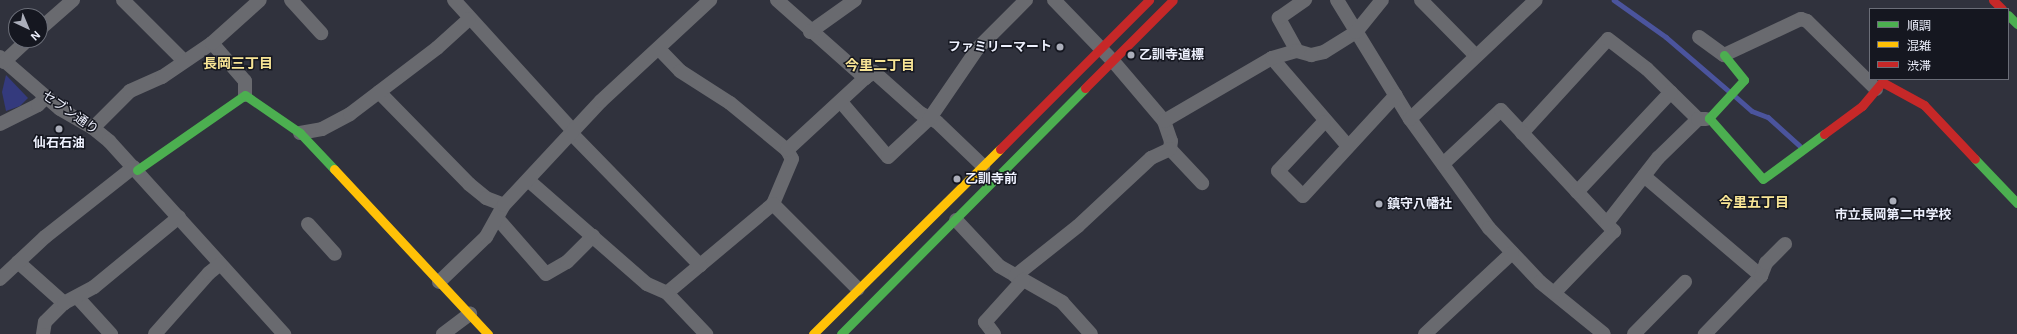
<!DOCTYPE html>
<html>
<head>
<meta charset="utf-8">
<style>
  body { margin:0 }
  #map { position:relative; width:2017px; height:334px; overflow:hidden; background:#30323d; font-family:Helvetica,"Noto Sans JP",sans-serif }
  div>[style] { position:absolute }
  .green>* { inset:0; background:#343a7d }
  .stream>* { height:4.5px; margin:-2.25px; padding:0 2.25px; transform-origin:2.25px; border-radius:2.25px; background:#4b549d }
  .street>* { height:14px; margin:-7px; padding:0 7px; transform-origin:7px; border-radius:7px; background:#696a6f }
  .fast>* { height:9px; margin:-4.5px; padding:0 4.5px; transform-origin:4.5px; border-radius:4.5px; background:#4caf50 }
  .slow>* { height:9px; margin:-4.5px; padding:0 4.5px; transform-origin:4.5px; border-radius:4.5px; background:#ffc107 }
  .jam>* { height:9px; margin:-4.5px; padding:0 4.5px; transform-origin:4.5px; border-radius:4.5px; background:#c62828 }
  .dots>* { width:11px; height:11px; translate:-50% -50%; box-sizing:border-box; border:2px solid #151720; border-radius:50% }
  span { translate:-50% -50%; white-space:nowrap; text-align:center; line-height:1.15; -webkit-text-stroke:3px #151720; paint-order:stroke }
  .poi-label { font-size:13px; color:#edf0fd; font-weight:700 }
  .right { translate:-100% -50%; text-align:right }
  .left { translate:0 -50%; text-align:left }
  .street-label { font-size:13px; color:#edf0fd }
  .neighbourhood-label { font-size:14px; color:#f7e495; font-weight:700 }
  .legend { position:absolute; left:1869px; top:8px; width:140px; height:72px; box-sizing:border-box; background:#151720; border:1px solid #6b6e78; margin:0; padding:5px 7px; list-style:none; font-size:12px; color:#edf0fd }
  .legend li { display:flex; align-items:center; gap:8px; height:20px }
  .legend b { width:20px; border:1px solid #6b6e78 }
  .north { position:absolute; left:8px; top:8px; width:40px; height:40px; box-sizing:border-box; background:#151720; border:1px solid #6b6e78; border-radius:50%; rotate:136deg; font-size:11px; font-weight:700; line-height:16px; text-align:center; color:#edf0fd }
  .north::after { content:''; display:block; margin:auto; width:14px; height:18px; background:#abaeba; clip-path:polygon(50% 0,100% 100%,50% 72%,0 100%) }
</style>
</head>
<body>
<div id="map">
  <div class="green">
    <i style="clip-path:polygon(6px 75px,28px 98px,20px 106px,6px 111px,2px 92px)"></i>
  </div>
  <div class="stream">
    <i style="left:1614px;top:0;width:64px;rotate:35.4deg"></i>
    <i style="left:1666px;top:37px;width:83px;rotate:40.6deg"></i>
    <i style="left:1736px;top:97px;width:21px;rotate:41deg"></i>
    <i style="left:1752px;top:111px;width:17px;rotate:21deg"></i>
    <i style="left:1768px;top:117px;width:42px;rotate:42.1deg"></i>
  </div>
  <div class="street">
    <i style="left:123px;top:0;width:86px;rotate:45deg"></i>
    <i style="left:291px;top:0;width:45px;rotate:47.7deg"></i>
    <i style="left:454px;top:0;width:177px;rotate:47.7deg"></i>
    <i style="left:777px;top:0;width:118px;rotate:41.6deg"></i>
    <i style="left:865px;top:78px;width:11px;rotate:-34deg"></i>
    <i style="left:874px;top:72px;width:62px;rotate:41.7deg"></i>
    <i style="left:920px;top:113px;width:19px;rotate:28deg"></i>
    <i style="left:937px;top:122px;width:64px;rotate:43.7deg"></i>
    <i style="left:1054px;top:0;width:85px;rotate:46deg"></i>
    <i style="left:1113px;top:61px;width:79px;rotate:49.6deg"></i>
    <i style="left:1164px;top:121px;width:21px;rotate:71deg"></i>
    <i style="left:1171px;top:141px;width:8px;rotate:97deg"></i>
    <i style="left:1170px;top:149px;width:47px;rotate:46.7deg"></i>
    <i style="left:1337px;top:0;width:140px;rotate:58.5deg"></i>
    <i style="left:1410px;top:119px;width:135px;rotate:54.1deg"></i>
    <i style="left:1489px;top:228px;width:74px;rotate:46.6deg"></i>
    <i style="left:1540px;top:282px;width:82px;rotate:39.1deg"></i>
    <i style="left:1421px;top:0;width:78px;rotate:45.5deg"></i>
    <i style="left:40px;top:29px;width:44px;rotate:-41.3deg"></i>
    <i style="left:810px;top:32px;width:55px;rotate:-35.4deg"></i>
    <i style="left:1699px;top:37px;width:31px;rotate:36deg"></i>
    <i style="left:1724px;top:55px;width:85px;rotate:-25.1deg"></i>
    <i style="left:1801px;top:19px;width:6px;rotate:18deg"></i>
    <i style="left:1807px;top:21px;width:97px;rotate:44.6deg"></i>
    <i style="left:212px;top:43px;width:50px;rotate:49deg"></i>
    <i style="left:245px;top:81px;width:14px;rotate:90deg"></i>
    <i style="left:659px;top:49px;width:30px;rotate:46deg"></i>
    <i style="left:680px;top:71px;width:59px;rotate:32.6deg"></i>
    <i style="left:730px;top:103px;width:74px;rotate:39.5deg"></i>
    <i style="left:787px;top:150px;width:10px;rotate:61deg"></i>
    <i style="left:792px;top:159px;width:49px;rotate:112.9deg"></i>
    <i style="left:773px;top:204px;width:138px;rotate:140deg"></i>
    <i style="left:1297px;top:51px;width:38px;rotate:-119deg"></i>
    <i style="left:1279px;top:18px;width:32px;rotate:-35deg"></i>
    <i style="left:0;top:57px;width:79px;rotate:40.9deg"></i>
    <i style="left:60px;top:109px;width:38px;rotate:30deg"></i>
    <i style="left:93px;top:128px;width:21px;rotate:39deg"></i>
    <i style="left:109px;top:141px;width:261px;rotate:47.8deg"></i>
    <i style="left:1272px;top:58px;width:116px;rotate:49.2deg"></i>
    <i style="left:4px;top:62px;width:33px;rotate:-43deg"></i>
    <i style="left:379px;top:92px;width:129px;rotate:45.6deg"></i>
    <i style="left:469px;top:184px;width:22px;rotate:39deg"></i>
    <i style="left:486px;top:198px;width:19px;rotate:21deg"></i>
    <i style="left:841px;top:102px;width:72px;rotate:49.5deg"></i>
    <i style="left:888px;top:157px;width:57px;rotate:-42.9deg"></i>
    <i style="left:930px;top:118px;width:85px;rotate:-55.6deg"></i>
    <i style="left:978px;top:48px;width:68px;rotate:-45deg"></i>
    <i style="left:1410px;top:119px;width:173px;rotate:-43.4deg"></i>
    <i style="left:1164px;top:121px;width:125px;rotate:-30.3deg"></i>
    <i style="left:1272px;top:58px;width:26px;rotate:-16deg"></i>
    <i style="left:1297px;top:51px;width:15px;rotate:16deg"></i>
    <i style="left:1311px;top:55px;width:13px;rotate:-13deg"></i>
    <i style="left:1324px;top:52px;width:38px;rotate:-32deg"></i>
    <i style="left:1356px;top:32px;width:41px;rotate:-50.9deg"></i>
    <i style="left:1324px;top:122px;width:67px;rotate:133.2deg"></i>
    <i style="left:1278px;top:171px;width:35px;rotate:45deg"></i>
    <i style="left:1303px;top:196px;width:137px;rotate:-47.4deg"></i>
    <i style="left:0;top:124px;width:42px;rotate:-26.6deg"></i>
    <i style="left:38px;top:105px;width:11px;rotate:-45deg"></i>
    <i style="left:93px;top:128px;width:52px;rotate:-45deg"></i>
    <i style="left:130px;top:91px;width:35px;rotate:-24deg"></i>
    <i style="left:162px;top:77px;width:60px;rotate:-34.2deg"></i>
    <i style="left:212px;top:43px;width:64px;rotate:-41.9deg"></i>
    <i style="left:300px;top:133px;width:22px;rotate:-10deg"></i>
    <i style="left:322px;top:129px;width:32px;rotate:-28deg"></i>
    <i style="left:350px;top:114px;width:109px;rotate:-37.2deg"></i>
    <i style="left:437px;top:48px;width:43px;rotate:-42.2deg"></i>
    <i style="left:571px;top:133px;width:185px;rotate:45.7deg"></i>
    <i style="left:1522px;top:133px;width:127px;rotate:-47.5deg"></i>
    <i style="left:1608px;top:39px;width:49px;rotate:37.6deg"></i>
    <i style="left:1647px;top:69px;width:71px;rotate:44.4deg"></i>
    <i style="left:787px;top:150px;width:106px;rotate:-42.7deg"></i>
    <i style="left:1443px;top:164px;width:79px;rotate:-43deg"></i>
    <i style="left:1501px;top:110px;width:166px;rotate:47deg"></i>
    <i style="left:1614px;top:231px;width:86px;rotate:134.1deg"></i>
    <i style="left:1644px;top:176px;width:154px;rotate:40.5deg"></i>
    <i style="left:1761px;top:276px;width:81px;rotate:134deg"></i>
    <i style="left:528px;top:180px;width:158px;rotate:41.2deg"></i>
    <i style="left:647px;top:284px;width:22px;rotate:24deg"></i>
    <i style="left:667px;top:293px;width:57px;rotate:46.4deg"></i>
    <i style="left:1577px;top:192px;width:137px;rotate:-46.8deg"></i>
    <i style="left:773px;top:204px;width:120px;rotate:45deg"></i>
    <i style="left:497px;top:218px;width:74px;rotate:48.8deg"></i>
    <i style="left:546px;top:274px;width:24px;rotate:-30deg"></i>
    <i style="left:567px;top:262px;width:37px;rotate:-45deg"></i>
    <i style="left:956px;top:220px;width:63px;rotate:46.9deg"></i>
    <i style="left:999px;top:266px;width:73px;rotate:29.7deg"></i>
    <i style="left:1062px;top:302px;width:43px;rotate:47.8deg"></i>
    <i style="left:1607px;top:223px;width:83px;rotate:-51.9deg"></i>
    <i style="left:1658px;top:158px;width:56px;rotate:-44.3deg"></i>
    <i style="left:1698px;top:119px;width:8px"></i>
    <i style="left:308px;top:224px;width:40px;rotate:48deg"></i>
    <i style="left:18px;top:262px;width:62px;rotate:41.7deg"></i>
    <i style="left:1015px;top:276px;width:80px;rotate:-38.4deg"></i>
    <i style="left:1078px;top:226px;width:100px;rotate:-43deg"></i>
    <i style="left:1151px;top:158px;width:21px;rotate:-25deg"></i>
    <i style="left:1761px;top:276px;width:14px;rotate:-69deg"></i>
    <i style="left:1766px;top:263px;width:27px;rotate:-45deg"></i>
    <i style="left:0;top:279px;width:62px;rotate:-43deg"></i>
    <i style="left:45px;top:237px;width:113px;rotate:-38.2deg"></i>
    <i style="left:439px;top:282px;width:65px;rotate:-43.8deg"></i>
    <i style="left:486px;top:237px;width:37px;rotate:-61deg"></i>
    <i style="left:504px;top:205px;width:142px;rotate:-47deg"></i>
    <i style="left:601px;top:101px;width:149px;rotate:-42.8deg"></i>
    <i style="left:78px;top:298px;width:49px;rotate:47.5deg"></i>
    <i style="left:43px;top:334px;width:12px;rotate:-81deg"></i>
    <i style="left:45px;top:322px;width:27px;rotate:-45deg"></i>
    <i style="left:64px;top:303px;width:34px;rotate:-28deg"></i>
    <i style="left:94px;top:287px;width:110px;rotate:-39.5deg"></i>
    <i style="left:155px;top:334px;width:81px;rotate:-48.5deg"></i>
    <i style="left:209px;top:273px;width:14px;rotate:-39deg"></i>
    <i style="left:443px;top:334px;width:34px;rotate:-37deg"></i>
    <i style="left:994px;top:334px;width:15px;rotate:-127deg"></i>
    <i style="left:985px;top:322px;width:57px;rotate:-47.9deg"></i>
    <i style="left:1425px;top:334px;width:119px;rotate:-43deg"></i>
    <i style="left:1634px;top:334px;width:73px;rotate:-45.6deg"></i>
  </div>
  <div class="fast">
    <i style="left:2008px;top:15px;width:13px;rotate:45deg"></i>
    <i style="left:1724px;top:55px;width:32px;rotate:51deg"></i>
    <i style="left:1744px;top:80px;width:52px;rotate:132.6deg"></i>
    <i style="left:1709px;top:118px;width:81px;rotate:48.5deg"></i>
    <i style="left:1763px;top:179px;width:76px;rotate:-36.4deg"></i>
    <i style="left:1975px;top:159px;width:61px;rotate:46.3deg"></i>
    <i style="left:137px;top:170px;width:131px;rotate:-34.8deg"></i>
    <i style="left:245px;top:95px;width:67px;rotate:34.6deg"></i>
    <i style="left:300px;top:133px;width:50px;rotate:46.6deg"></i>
    <i style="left:841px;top:334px;width:346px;rotate:-45.2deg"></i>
  </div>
  <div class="slow">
    <i style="left:334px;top:169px;width:226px;rotate:47deg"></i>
    <i style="left:813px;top:334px;width:263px;rotate:-44.7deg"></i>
  </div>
  <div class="jam">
    <i style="left:1993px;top:0;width:13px;rotate:45deg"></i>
    <i style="left:1085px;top:88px;width:124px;rotate:-45deg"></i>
    <i style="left:1824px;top:134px;width:47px;rotate:-36.4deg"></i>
    <i style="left:1862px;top:106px;width:31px;rotate:-50deg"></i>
    <i style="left:1882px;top:82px;width:48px;rotate:28.7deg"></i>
    <i style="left:1924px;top:105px;width:74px;rotate:46.6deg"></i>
    <i style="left:1000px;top:149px;width:211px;rotate:-45deg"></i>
  </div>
  <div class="dots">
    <i style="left:1060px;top:47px;background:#abaeba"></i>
    <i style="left:1131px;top:55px;background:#abaeba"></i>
    <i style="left:59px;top:129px;background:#abaeba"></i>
    <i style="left:957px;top:179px;background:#abaeba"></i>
    <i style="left:1893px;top:201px;background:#abaeba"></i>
    <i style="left:1379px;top:204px;background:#abaeba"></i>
  </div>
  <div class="poi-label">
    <span class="right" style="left:1052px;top:47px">ファミリーマート</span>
    <span class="left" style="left:1139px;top:55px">乙訓寺道標</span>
    <span style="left:59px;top:143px">仙石石油</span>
    <span class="left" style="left:965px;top:179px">乙訓寺前</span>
    <span class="left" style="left:1387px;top:204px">鎮守八幡社</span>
    <span style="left:1893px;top:215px">市立長岡第二中学校</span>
  </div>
  <div class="street-label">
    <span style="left:70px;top:113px;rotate:35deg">セブン通り</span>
  </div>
  <div class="neighbourhood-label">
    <span style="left:238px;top:63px">長岡三丁目</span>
    <span style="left:880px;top:65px">今里二丁目</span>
    <span style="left:1754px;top:202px">今里五丁目</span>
  </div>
  <ul class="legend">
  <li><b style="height:5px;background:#4caf50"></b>順調</li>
  <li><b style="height:5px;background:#ffc107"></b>混雑</li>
  <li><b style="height:5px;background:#c62828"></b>渋滞</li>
  </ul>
  <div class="north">N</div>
</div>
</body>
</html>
